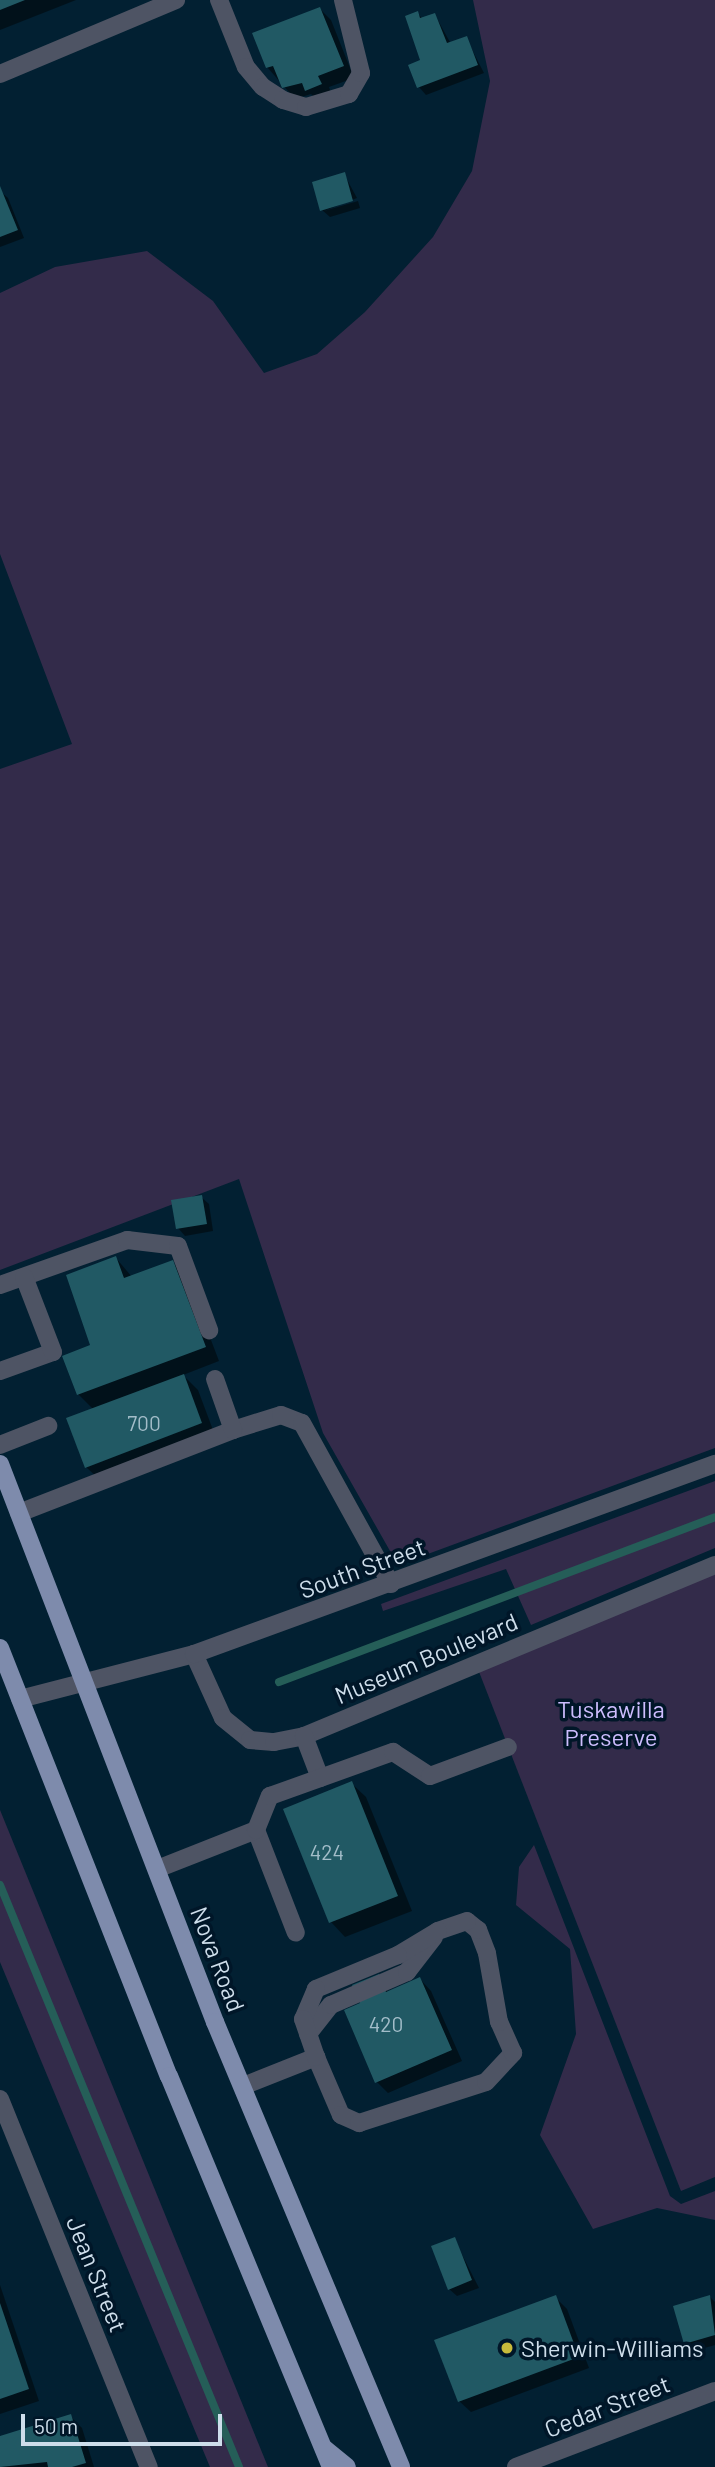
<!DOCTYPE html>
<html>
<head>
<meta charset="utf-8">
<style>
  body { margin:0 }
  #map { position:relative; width:715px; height:2467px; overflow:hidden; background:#022032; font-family:Barlow,sans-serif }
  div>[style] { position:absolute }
  .green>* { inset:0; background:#332b4a }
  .shadow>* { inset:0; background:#0007 }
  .stream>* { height:8px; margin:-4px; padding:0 4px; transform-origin:4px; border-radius:4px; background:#255e58 }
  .building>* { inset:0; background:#215964 }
  .minor>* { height:18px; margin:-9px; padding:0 9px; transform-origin:9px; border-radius:9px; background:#4e5464 }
  .major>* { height:18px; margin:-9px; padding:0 9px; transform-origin:9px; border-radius:9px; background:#7e8bac }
  .dots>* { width:19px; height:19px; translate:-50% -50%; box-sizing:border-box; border:4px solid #001628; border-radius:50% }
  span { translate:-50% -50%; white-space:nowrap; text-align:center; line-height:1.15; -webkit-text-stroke:7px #001628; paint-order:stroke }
  .number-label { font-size:21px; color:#a3bdc9 }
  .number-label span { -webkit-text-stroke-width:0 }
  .street-label { font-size:24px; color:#cedeeb }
  .park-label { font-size:24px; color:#cdbdfe }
  .poi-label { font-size:24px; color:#cedeeb }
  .left { translate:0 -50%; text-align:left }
  .scale { position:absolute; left:21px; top:2414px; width:201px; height:32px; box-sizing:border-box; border:4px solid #cedeeb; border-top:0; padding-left:9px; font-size:21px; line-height:24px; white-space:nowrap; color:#cedeeb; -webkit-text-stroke:5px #001628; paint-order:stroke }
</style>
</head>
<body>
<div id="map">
  <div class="green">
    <i style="clip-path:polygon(473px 0,715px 0,715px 1448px,398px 1565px,323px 1433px,239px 1179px,0 1270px,0 769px,72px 744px,0 554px,0 293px,55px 267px,147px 251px,213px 301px,264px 373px,317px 354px,365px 312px,433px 237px,472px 171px,490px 81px)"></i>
    <i style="clip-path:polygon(715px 1481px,715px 1548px,531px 1625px,506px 1569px,383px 1611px,381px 1604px)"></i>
    <i style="clip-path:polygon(715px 1565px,715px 2177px,681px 2191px,476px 1664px)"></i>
    <i style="clip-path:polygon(0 1810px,268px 2467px,210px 2467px,0 1962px)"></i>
    <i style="clip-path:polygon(534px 1845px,670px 2196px,681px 2204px,715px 2191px,715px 2220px,657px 2208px,593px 2229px,540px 2135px,576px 2034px,570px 1949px,516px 1905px,519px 1867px)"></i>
  </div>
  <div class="shadow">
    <i style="clip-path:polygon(0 0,76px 0,0 30px)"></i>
    <i style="clip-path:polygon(320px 9px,331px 20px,354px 78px,329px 87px,332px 96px,318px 101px,311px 94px,295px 99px,267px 67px)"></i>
    <i style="clip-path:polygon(417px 13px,423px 19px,435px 15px,451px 44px,466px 38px,484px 73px,426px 95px,419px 87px,422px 61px)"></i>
    <i style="clip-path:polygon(344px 174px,357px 198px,324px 211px,358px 201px,360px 208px,330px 217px,322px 210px)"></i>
    <i style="clip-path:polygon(0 191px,8px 198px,24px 238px,0 247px)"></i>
    <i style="clip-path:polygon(201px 1197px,209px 1204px,213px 1231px,185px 1236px,178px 1228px)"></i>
    <i style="clip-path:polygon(116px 1258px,132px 1277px,172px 1262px,187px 1277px,219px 1361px,183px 1375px,198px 1390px,216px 1438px,101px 1481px,86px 1467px,94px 1410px,78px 1394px)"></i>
    <i style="clip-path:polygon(351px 1783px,366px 1797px,412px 1911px,345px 1937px,331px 1922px)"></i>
    <i style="clip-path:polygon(382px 1979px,388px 1993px,420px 1979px,431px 1991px,462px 2061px,388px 2093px,377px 2082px,363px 2004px)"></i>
    <i style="clip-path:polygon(454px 2239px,479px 2288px,457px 2296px,449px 2289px)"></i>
    <i style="clip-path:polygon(0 2285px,39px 2401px,0 2414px)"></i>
    <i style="clip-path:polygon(555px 2297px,567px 2309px,589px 2368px,471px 2412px,459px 2401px)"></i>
    <i style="clip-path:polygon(710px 2297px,715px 2302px,715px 2345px,694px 2351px,686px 2343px)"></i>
    <i style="clip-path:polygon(70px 2416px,82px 2428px,94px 2467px,0 2467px,0 2438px)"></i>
  </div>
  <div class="stream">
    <i style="left:279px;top:1682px;width:466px;rotate:-20.7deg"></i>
    <i style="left:0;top:1885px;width:629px;rotate:67.67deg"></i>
  </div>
  <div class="building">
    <i style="clip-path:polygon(0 0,25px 0,0 10px)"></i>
    <i style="clip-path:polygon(320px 7px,344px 66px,318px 76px,322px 84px,305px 91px,302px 83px,282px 88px,273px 66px,266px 68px,252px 33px)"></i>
    <i style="clip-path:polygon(418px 11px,420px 18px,435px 13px,447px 43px,467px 36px,478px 65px,417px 88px,408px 65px,420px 60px,405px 16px)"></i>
    <i style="clip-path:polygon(345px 172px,353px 201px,320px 211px,312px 182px)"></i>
    <i style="clip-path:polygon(0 186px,18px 230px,0 237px)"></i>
    <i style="clip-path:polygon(202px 1195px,207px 1224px,176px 1229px,171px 1200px)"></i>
    <i style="clip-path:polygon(116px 1256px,124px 1278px,173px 1260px,206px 1347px,77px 1395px,62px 1356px,90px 1345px,66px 1275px)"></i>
    <i style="clip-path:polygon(184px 1374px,202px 1423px,85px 1468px,66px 1418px)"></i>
    <i style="clip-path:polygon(352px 1781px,398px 1896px,329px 1923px,283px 1809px)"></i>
    <i style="clip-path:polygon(379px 1974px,386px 1992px,420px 1977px,452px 2050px,375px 2083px,344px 2010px,360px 2003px,352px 1985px)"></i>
    <i style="clip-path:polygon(455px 2237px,472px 2280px,448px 2290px,431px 2246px)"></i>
    <i style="clip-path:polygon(556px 2295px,579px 2357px,458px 2402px,434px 2340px)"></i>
    <i style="clip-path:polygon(710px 2295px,715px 2335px,684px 2344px,673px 2306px)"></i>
    <i style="clip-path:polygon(0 2303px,29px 2389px,0 2399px)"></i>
    <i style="clip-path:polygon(71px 2414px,86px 2463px,72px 2467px,48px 2467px,47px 2462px,0 2467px,0 2436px)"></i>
  </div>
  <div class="minor">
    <i style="left:219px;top:0;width:72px;rotate:68.1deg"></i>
    <i style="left:246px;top:67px;width:26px;rotate:50deg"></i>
    <i style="left:263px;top:87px;width:24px;rotate:33deg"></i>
    <i style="left:283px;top:100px;width:24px;rotate:17deg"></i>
    <i style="left:306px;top:107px;width:45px;rotate:-16.8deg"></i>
    <i style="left:349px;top:94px;width:24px;rotate:-60deg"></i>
    <i style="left:361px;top:73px;width:75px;rotate:-103.9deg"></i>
    <i style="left:0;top:74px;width:191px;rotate:-22.8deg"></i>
    <i style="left:0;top:1285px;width:135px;rotate:-19.5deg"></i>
    <i style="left:127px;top:1240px;width:51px;rotate:6.7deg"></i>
    <i style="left:178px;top:1246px;width:90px;rotate:69.7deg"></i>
    <i style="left:0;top:1371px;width:56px;rotate:-19.7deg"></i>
    <i style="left:53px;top:1352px;width:80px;rotate:-111.1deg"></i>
    <i style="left:233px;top:1430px;width:50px;rotate:-17.4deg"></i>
    <i style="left:281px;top:1415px;width:22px;rotate:21deg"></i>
    <i style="left:302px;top:1423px;width:184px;rotate:61.1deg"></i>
    <i style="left:0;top:1445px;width:52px;rotate:-21.6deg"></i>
    <i style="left:19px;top:1513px;width:230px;rotate:-21.2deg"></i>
    <i style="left:233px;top:1430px;width:54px;rotate:-109.4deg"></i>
    <i style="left:194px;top:1654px;width:70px;rotate:65.6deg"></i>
    <i style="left:223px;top:1718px;width:35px;rotate:39deg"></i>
    <i style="left:250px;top:1740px;width:24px;rotate:5deg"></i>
    <i style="left:274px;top:1742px;width:31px;rotate:-11deg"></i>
    <i style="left:304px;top:1736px;width:445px;rotate:-22.6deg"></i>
    <i style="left:20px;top:1699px;width:180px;rotate:-14.5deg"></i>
    <i style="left:194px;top:1654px;width:555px;rotate:-20.04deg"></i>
    <i style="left:304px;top:1736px;width:45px;rotate:69.1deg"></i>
    <i style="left:256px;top:1830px;width:110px;rotate:68.8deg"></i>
    <i style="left:157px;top:1869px;width:106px;rotate:-21.5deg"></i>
    <i style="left:256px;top:1830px;width:37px;rotate:-68deg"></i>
    <i style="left:270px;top:1796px;width:131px;rotate:-19.7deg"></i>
    <i style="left:393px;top:1752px;width:44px;rotate:33deg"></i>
    <i style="left:430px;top:1776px;width:83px;rotate:-20.4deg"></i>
    <i style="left:308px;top:2034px;width:37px;rotate:-52deg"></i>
    <i style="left:331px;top:2005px;width:83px;rotate:-23.5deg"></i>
    <i style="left:407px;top:1972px;width:44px;rotate:-52.4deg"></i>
    <i style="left:243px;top:2086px;width:79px;rotate:-21.7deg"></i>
    <i style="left:316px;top:2057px;width:63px;rotate:66.7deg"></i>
    <i style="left:341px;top:2115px;width:20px;rotate:24deg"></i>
    <i style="left:359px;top:2123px;width:133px;rotate:-17.9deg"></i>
    <i style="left:486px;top:2082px;width:40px;rotate:-47deg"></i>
    <i style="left:513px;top:2053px;width:34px;rotate:-114deg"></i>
    <i style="left:499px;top:2022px;width:70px;rotate:-99.9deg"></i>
    <i style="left:487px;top:1953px;width:25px;rotate:-111deg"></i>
    <i style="left:478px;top:1930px;width:14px;rotate:-141deg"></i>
    <i style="left:467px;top:1921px;width:31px;rotate:161deg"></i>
    <i style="left:438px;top:1931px;width:47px;rotate:149deg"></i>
    <i style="left:398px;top:1955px;width:89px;rotate:157.5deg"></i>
    <i style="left:316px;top:1989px;width:33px;rotate:113deg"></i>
    <i style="left:303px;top:2019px;width:40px;rotate:71.1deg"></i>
    <i style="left:0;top:2099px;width:397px;rotate:68deg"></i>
    <i style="left:516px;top:2467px;width:213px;rotate:-20.9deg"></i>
  </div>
  <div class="major">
    <i style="left:0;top:1464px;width:598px;rotate:68.93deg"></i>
    <i style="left:215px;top:2022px;width:482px;rotate:67.3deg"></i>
    <i style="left:0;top:1648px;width:460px;rotate:68.5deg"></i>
    <i style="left:169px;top:2076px;width:423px;rotate:67.5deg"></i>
    <i style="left:325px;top:2449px;width:28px;rotate:39deg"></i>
  </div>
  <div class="dots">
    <i style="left:507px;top:2348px;background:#c8bb3b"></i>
  </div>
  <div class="number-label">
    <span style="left:144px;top:1423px">700</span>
    <span style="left:327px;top:1852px">424</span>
    <span style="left:386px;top:2024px">420</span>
  </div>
  <div class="street-label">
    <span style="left:362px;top:1568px;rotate:-20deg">South Street</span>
    <span style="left:426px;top:1658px;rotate:-23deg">Museum Boulevard</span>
    <span style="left:218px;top:1959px;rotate:69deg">Nova Road</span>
    <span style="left:97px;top:2274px;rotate:68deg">Jean Street</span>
    <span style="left:607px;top:2406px;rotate:-21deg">Cedar Street</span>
  </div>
  <div class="park-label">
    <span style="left:611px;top:1723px">Tuskawilla<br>Preserve</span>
  </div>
  <div class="poi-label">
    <span class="left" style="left:521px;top:2348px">Sherwin-Williams</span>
  </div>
  <div class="scale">50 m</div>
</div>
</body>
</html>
